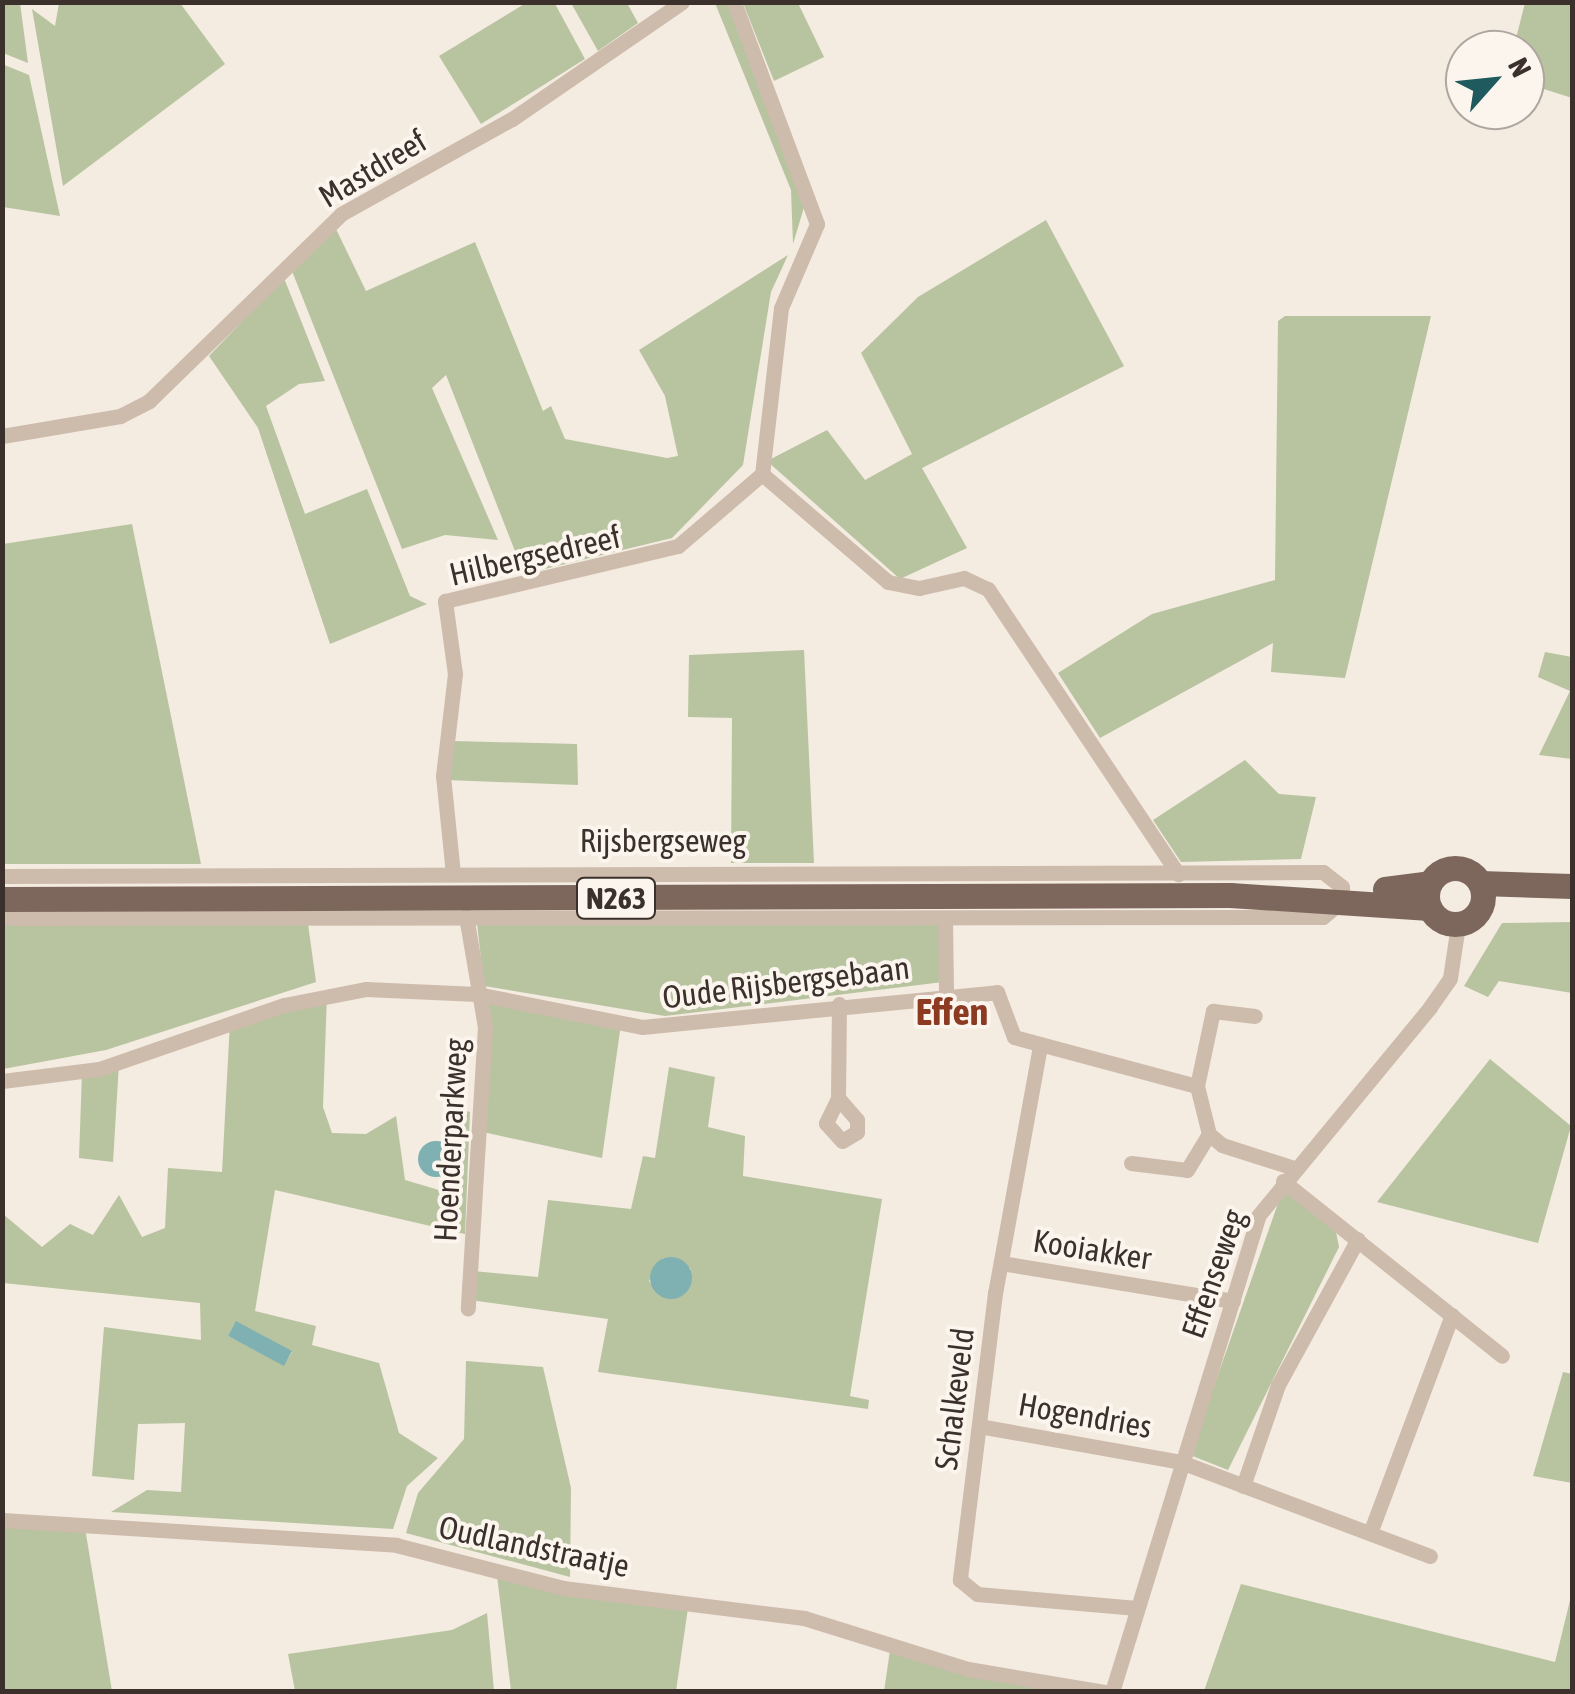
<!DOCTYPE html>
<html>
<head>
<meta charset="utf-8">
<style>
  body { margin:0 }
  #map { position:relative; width:1575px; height:1694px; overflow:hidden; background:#f4ebe1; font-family:"Asap Condensed",sans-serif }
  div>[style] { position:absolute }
  .green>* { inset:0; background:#b8c4a0 }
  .water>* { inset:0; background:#7fb0b2 }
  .round { border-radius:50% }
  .street>* { height:15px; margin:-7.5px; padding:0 7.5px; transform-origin:7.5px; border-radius:7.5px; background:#cdbbac }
  .primary>* { height:25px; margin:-12.5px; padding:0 12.5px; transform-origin:12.5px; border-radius:12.5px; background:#7d675c }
  .primary>.ring { margin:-12.5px; padding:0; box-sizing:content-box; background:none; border:25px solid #7d675c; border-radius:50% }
  span { translate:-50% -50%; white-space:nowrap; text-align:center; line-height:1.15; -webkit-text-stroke:8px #fbf5ee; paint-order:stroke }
  .shield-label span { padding:2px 8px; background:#fbf5ee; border:2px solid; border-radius:8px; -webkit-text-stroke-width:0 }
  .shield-label { font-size:30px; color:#3b302b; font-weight:700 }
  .street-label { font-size:32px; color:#3b302b }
  .quarter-label { font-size:38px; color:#8c3b22; font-weight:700 }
  .frame { position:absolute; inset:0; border:5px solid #3b302b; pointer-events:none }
  .north { position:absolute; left:1445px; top:30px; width:100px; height:100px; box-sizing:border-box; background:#fbf5ee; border:2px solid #aea6a0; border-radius:50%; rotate:63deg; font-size:28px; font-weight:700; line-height:40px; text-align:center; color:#3b302b }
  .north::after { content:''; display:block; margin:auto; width:35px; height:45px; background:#1f5a5e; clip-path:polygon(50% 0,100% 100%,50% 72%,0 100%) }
</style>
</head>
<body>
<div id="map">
  <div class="green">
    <i style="clip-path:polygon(554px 2px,585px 59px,481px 124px,439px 56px,526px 3px)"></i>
    <i style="clip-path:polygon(2px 3px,20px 3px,28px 63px,3px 53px)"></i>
    <i style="clip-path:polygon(59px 3px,180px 3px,225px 64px,63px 186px,32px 9px,55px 26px)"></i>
    <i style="clip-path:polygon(571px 3px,627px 3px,638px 23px,598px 51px)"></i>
    <i style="clip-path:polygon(715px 3px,728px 3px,805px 204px,793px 244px,791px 190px)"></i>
    <i style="clip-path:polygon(743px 3px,798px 3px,824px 57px,774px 81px)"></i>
    <i style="clip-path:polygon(1525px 3px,1572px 3px,1572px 98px,1525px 83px,1525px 50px,1513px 50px)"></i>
    <i style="clip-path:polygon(2px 64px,29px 75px,60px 216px,3px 207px)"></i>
    <i style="clip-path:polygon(1046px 220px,1124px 366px,922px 468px,967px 548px,900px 579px,767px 461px,827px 430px,865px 480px,912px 454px,861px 353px,918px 297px)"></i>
    <i style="clip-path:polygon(336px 229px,366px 291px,475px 242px,543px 411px,551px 406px,565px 439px,667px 458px,678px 456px,665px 396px,639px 350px,788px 255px,771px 292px,743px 465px,672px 538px,524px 574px,446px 375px,432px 388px,498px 540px,445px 535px,402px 549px,292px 271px)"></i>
    <i style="clip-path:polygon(284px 278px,325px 381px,299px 384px,266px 406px,305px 514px,367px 489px,410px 596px,427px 604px,330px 644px,258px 428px,209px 356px)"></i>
    <i style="clip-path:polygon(1285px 316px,1431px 316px,1345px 678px,1271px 672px,1273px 643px,1100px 738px,1058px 673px,1152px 614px,1275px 580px,1278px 321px)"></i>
    <i style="clip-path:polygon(132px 524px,201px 864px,3px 864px,3px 544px)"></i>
    <i style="clip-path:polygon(804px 650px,814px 863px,731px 863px,732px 718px,688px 717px,689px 655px)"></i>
    <i style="clip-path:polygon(1545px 652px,1572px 657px,1572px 759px,1539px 755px,1570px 691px,1538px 677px)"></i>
    <i style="clip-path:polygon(453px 741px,577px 744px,578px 785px,447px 780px)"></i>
    <i style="clip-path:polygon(1245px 760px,1279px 794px,1316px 797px,1301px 859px,1181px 862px,1153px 820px)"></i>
    <i style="clip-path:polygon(1572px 922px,1572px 993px,1499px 981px,1488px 997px,1464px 986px,1502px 923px)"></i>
    <i style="clip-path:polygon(477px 923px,939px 923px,943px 982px,665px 1016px,484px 986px)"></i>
    <i style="clip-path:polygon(3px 924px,308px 924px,316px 982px,106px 1050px,3px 1069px)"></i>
    <i style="clip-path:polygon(evenodd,327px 994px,323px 1107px,332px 1133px,366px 1134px,396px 1116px,405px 1180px,449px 1193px,454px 1108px,470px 1112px,465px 1234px,275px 1190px,255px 1311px,316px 1326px,312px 1345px,379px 1363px,399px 1433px,438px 1458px,407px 1486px,393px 1529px,111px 1512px,147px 1490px,181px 1492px,185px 1423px,138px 1424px,134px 1480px,92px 1476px,104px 1327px,201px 1340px,200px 1303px,3px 1283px,3px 1214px,42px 1247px,70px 1224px,93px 1235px,119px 1195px,142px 1237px,165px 1228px,168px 1168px,222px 1172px,230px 1022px,327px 994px,236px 1322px,292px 1352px,284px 1365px,228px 1336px,236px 1322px)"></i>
    <i style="clip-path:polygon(486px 1000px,621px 1024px,602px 1158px,483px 1132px)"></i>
    <i style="clip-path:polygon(1490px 1059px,1571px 1126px,1538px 1243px,1377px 1202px)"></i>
    <i style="clip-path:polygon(119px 1063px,113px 1162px,79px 1158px,82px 1072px)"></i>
    <i style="clip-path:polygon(evenodd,669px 1067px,715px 1077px,708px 1127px,745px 1136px,743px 1176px,882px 1199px,850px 1396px,869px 1400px,868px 1409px,598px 1372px,608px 1319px,470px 1300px,473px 1271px,538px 1277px,548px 1200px,631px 1209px,643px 1156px,655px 1158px,669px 1067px,663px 1258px,691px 1269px,661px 1296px,649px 1281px,663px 1258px)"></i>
    <i style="clip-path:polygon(1283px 1189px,1336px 1232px,1339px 1247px,1228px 1470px,1190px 1455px)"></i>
    <i style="clip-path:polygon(466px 1361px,543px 1367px,571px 1488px,570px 1577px,406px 1533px,418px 1493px,464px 1439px)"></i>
    <i style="clip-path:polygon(1563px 1372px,1572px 1374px,1572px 1483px,1533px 1476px)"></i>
    <i style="clip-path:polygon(3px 1524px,85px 1528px,112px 1691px,3px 1692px)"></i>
    <i style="clip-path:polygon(497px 1576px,688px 1608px,676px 1691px,511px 1691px)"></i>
    <i style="clip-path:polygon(1241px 1584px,1555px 1662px,1572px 1592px,1572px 1691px,1204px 1691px)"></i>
    <i style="clip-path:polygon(487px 1613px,494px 1691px,295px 1691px,288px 1654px,452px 1630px)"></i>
    <i style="clip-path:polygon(890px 1650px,1075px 1692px,884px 1692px)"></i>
  </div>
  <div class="water">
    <i class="round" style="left:418px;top:1141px;width:36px;height:36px"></i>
    <i class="round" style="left:650px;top:1257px;width:42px;height:42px"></i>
    <i style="clip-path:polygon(236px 1321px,292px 1351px,284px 1366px,228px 1336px)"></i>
  </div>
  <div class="street">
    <i style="left:734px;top:2px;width:237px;rotate:69.5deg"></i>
    <i style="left:817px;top:224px;width:91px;rotate:113.2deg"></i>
    <i style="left:781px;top:308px;width:167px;rotate:96.5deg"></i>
    <i style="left:762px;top:474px;width:166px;rotate:40.6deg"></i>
    <i style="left:888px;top:582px;width:32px;rotate:11deg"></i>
    <i style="left:919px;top:588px;width:46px;rotate:-12.5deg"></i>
    <i style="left:964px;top:578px;width:26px;rotate:25deg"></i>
    <i style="left:988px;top:589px;width:343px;rotate:56.3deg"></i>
    <i style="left:2px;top:436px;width:120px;rotate:-9.6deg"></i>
    <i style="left:120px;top:416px;width:33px;rotate:-27deg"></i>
    <i style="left:149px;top:401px;width:268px;rotate:-44.2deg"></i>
    <i style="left:341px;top:214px;width:196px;rotate:-29.1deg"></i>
    <i style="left:512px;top:119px;width:206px;rotate:-34.5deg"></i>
    <i style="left:453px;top:874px;width:99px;rotate:-95.8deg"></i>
    <i style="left:443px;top:776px;width:103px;rotate:-83.3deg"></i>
    <i style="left:455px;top:674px;width:74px;rotate:-97.8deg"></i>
    <i style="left:445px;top:601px;width:239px;rotate:-13.3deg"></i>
    <i style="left:678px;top:546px;width:111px;rotate:-40.6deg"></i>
    <i style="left:2px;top:876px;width:1321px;rotate:-0.17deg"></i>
    <i style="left:1323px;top:872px;width:24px;rotate:38deg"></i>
    <i style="left:1342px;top:887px;width:14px;rotate:90deg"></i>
    <i style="left:1342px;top:901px;width:25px;rotate:140deg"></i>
    <i style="left:1323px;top:917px;width:1321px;rotate:179.96deg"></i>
    <i style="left:466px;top:916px;width:113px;rotate:80.3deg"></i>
    <i style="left:485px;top:1027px;width:282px;rotate:93.5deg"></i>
    <i style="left:945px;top:919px;width:72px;rotate:89.2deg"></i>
    <i style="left:1040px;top:1046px;width:251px;rotate:100.3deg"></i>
    <i style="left:995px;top:1293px;width:289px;rotate:97deg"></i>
    <i style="left:960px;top:1580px;width:22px;rotate:39deg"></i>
    <i style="left:977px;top:1594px;width:160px;rotate:5deg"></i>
    <i style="left:2px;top:1081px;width:98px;rotate:-7.1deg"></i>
    <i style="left:99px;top:1069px;width:196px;rotate:-19.1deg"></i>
    <i style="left:284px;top:1005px;width:84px;rotate:-11deg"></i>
    <i style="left:366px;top:989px;width:111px;rotate:2.6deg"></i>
    <i style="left:477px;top:994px;width:168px;rotate:11.3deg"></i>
    <i style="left:642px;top:1027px;width:357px;rotate:-5.6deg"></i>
    <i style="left:997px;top:992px;width:48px;rotate:69.3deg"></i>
    <i style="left:1014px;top:1037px;width:189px;rotate:15deg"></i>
    <i style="left:1197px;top:1086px;width:49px;rotate:76deg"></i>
    <i style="left:1209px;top:1134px;width:17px;rotate:40deg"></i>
    <i style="left:1222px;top:1145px;width:76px;rotate:17.7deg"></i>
    <i style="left:1197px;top:1086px;width:77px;rotate:-78deg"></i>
    <i style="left:1213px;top:1011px;width:42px;rotate:6.8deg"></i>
    <i style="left:838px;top:1098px;width:29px;rotate:49deg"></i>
    <i style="left:857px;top:1120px;width:12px;rotate:90deg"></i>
    <i style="left:857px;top:1132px;width:17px;rotate:149deg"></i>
    <i style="left:842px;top:1141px;width:24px;rotate:-132deg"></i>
    <i style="left:826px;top:1123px;width:28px;rotate:-64deg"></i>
    <i style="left:838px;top:1098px;width:94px;rotate:-89.4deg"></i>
    <i style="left:1131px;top:1163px;width:56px;rotate:7.1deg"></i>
    <i style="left:1187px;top:1170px;width:42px;rotate:-58.6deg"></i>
    <i style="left:1283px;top:1181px;width:280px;rotate:38.6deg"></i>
    <i style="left:1001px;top:1263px;width:235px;rotate:9.3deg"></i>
    <i style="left:979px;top:1426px;width:205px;rotate:10.1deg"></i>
    <i style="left:1181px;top:1462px;width:266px;rotate:20.7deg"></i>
    <i style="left:1243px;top:1486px;width:107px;rotate:-70.9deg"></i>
    <i style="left:1278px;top:1385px;width:166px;rotate:-61.3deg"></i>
    <i style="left:2px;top:1520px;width:395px;rotate:3.6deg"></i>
    <i style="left:396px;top:1545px;width:172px;rotate:14.4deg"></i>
    <i style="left:563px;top:1588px;width:243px;rotate:7.1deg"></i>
    <i style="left:804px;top:1618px;width:172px;rotate:17.3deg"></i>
    <i style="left:968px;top:1669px;width:138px;rotate:9.6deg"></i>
    <i style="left:1370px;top:1533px;width:233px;rotate:-69.4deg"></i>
    <i style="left:1112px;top:1692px;width:498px;rotate:-72.9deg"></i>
    <i style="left:1258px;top:1216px;width:271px;rotate:-50.5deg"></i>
    <i style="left:1430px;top:1007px;width:35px;rotate:-55deg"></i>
    <i style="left:1450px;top:978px;width:54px;rotate:-81.4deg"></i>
  </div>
  <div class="primary">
    <i class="ring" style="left:1427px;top:868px;width:31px;height:31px"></i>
    <i style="left:1480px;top:883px;width:92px;rotate:1.9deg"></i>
    <i style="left:1385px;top:889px;width:45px;rotate:-7.6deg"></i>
    <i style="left:2px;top:899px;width:1228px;rotate:-0.19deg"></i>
    <i style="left:1230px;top:895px;width:200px;rotate:3.7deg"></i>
  </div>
  <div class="shield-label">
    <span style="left:616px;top:898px">N263</span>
  </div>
  <div class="street-label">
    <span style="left:373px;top:169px;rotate:-31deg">Mastdreef</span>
    <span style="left:535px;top:556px;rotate:-13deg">Hilbergsedreef</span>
    <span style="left:663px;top:841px">Rijsbergseweg</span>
    <span style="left:786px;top:983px;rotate:-7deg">Oude Rijsbergsebaan</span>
    <span style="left:451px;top:1140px;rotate:-87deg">Hoenderparkweg</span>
    <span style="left:1092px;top:1250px;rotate:9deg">Kooiakker</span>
    <span style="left:1214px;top:1274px;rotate:-71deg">Effenseweg</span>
    <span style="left:955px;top:1399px;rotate:-83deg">Schalkeveld</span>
    <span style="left:1085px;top:1416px;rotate:10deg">Hogendries</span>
    <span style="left:534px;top:1547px;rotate:12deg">Oudlandstraatje</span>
  </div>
  <div class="quarter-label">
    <span style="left:952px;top:1012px">Effen</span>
  </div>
  <div class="frame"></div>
  <div class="north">N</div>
</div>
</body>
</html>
